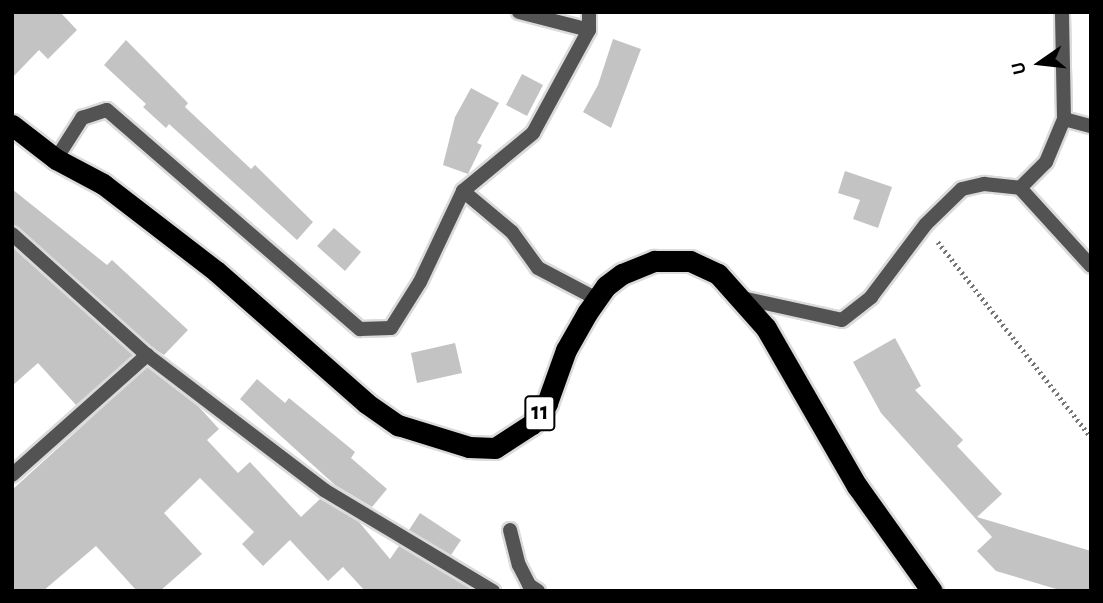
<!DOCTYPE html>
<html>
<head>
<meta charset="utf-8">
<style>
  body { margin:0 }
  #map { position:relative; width:1103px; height:603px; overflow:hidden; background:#fff; font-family:"Alegreya Sans",sans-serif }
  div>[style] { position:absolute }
  .building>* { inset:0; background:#c3c3c3 }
  .path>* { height:4.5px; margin-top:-2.25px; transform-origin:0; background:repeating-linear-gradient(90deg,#757575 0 2px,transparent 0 5.5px) }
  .roads { filter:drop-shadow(2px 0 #dbdbdb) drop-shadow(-2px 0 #dbdbdb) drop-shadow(0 2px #dbdbdb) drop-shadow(0 -2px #dbdbdb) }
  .street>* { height:14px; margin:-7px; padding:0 7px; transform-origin:7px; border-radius:7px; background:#535353 }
  .highway>* { height:21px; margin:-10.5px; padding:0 10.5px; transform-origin:10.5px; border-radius:10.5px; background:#000 }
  span { translate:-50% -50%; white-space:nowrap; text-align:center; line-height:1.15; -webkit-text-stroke:5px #fff; paint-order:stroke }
  .shield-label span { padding:2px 5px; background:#fff; border:2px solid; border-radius:5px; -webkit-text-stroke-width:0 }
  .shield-label { font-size:24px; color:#000; font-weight:700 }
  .frame { position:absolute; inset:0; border:14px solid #000; pointer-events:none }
  .north { position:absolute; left:1005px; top:28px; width:70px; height:70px; -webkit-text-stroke:5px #fff; paint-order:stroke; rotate:256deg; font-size:19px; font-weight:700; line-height:28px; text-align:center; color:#000 }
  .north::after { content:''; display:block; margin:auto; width:24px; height:32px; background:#000; clip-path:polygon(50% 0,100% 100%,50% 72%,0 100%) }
</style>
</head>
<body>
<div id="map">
  <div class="building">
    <i style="clip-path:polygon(12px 12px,60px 12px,77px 30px,48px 59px,39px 50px,12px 78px)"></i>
    <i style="clip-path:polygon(613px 39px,641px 49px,611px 128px,583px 112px,598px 85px)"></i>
    <i style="clip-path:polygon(126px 40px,188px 103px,185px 107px,251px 169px,255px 165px,313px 222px,297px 240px,169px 124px,166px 128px,143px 107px,146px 104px,104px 65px)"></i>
    <i style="clip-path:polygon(522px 74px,543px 85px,527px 116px,506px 105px)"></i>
    <i style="clip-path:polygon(471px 88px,499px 103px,477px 143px,482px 145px,468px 174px,443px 165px,455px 117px)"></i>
    <i style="clip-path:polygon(845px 171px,892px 187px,878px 228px,853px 219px,860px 200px,838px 193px)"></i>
    <i style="clip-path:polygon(12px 189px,107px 265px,112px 260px,188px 330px,164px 355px,153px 348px,12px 225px)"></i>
    <i style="clip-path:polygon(334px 228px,361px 252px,345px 271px,317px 246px)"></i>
    <i style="clip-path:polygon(12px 247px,133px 355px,76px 405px,38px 363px,12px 386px)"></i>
    <i style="clip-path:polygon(895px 338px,921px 386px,915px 390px,963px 440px,957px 446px,1002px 494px,977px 517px,1091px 551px,1091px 591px,1063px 591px,996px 571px,977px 551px,992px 537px,881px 413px,853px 362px)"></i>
    <i style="clip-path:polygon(455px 343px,462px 373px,417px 383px,411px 353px)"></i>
    <i style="clip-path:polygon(147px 367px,199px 407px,219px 429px,207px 440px,238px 473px,250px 462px,301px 517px,320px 499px,359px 522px,390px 559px,399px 546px,474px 591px,365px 591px,343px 567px,328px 581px,290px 540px,263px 566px,242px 544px,254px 532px,200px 478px,164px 513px,202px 554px,160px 591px,137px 591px,96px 546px,43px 591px,12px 591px,12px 490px)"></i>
    <i style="clip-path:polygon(257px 379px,285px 403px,289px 398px,355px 452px,351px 458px,387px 489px,372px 507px,335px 485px,240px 399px)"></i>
    <i style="clip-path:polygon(420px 513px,461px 540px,451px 555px,409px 530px)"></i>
  </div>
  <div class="path">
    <i style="left:938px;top:242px;width:248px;rotate:51.9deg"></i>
  </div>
  <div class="roads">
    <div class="street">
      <i style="left:519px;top:12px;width:72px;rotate:14.4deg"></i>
      <i style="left:1064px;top:119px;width:28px;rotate:15deg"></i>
      <i style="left:56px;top:159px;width:49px;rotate:-57.6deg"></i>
      <i style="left:82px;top:118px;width:26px;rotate:-18deg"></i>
      <i style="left:107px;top:110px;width:335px;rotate:40.9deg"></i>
      <i style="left:360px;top:329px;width:31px;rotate:-2deg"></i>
      <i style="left:391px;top:328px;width:54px;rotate:-57.8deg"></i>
      <i style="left:420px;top:282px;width:101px;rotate:-64.7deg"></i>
      <i style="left:463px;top:191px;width:91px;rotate:-39.6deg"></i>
      <i style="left:533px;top:133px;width:117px;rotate:-61.5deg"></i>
      <i style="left:589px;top:30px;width:18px;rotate:-90deg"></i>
      <i style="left:1020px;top:188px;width:37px;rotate:-45deg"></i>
      <i style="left:1046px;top:162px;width:47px;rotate:-67.3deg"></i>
      <i style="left:1064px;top:119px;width:107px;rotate:-91.1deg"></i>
      <i style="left:1020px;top:188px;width:105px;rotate:47.7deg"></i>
      <i style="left:463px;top:191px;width:64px;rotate:39.9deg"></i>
      <i style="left:512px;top:232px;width:44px;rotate:54.2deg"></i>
      <i style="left:538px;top:268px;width:69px;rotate:27.7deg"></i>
      <i style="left:12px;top:234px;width:181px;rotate:41.9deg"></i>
      <i style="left:147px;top:355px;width:223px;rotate:37.3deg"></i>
      <i style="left:324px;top:490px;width:197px;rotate:30.9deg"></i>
      <i style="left:742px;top:298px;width:102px;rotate:12.4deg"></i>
      <i style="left:842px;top:320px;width:37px;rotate:-38deg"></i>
      <i style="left:871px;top:297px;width:91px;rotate:-53deg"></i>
      <i style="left:926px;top:224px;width:50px;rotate:-44.2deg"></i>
      <i style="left:962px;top:189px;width:23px;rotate:-13deg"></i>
      <i style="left:984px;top:184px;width:36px;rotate:6deg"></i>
      <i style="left:12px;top:475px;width:181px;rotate:-41.6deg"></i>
      <i style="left:510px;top:530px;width:36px;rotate:76deg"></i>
      <i style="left:519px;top:565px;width:22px;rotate:63deg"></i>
      <i style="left:529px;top:585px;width:11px;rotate:34deg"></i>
    </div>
    <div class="highway">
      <i style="left:12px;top:125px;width:56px;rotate:37.7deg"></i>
      <i style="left:56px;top:159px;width:53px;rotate:28deg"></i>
      <i style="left:103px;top:184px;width:143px;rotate:37.6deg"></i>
      <i style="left:216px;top:271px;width:200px;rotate:41.3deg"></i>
      <i style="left:366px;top:403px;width:39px;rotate:35deg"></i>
      <i style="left:398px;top:425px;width:74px;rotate:17.2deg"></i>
      <i style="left:469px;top:447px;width:26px;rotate:2deg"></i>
      <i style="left:495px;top:448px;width:44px;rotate:-33deg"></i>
      <i style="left:532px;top:424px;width:26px;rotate:-54deg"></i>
      <i style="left:547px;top:403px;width:56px;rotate:-70.3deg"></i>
      <i style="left:566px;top:350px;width:43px;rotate:-60.4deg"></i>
      <i style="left:587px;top:313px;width:33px;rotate:-55deg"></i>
      <i style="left:606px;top:286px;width:20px;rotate:-37deg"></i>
      <i style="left:622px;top:274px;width:35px;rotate:-22deg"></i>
      <i style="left:654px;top:261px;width:36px"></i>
      <i style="left:690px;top:261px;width:31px;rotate:25deg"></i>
      <i style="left:718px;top:274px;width:72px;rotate:48.4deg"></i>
      <i style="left:766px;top:328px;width:182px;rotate:60.1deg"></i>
      <i style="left:857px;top:486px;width:129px;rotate:54.5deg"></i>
    </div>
  </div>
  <div class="shield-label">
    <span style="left:540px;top:413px">11</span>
  </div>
  <div class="frame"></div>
  <div class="north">U</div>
</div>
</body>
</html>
